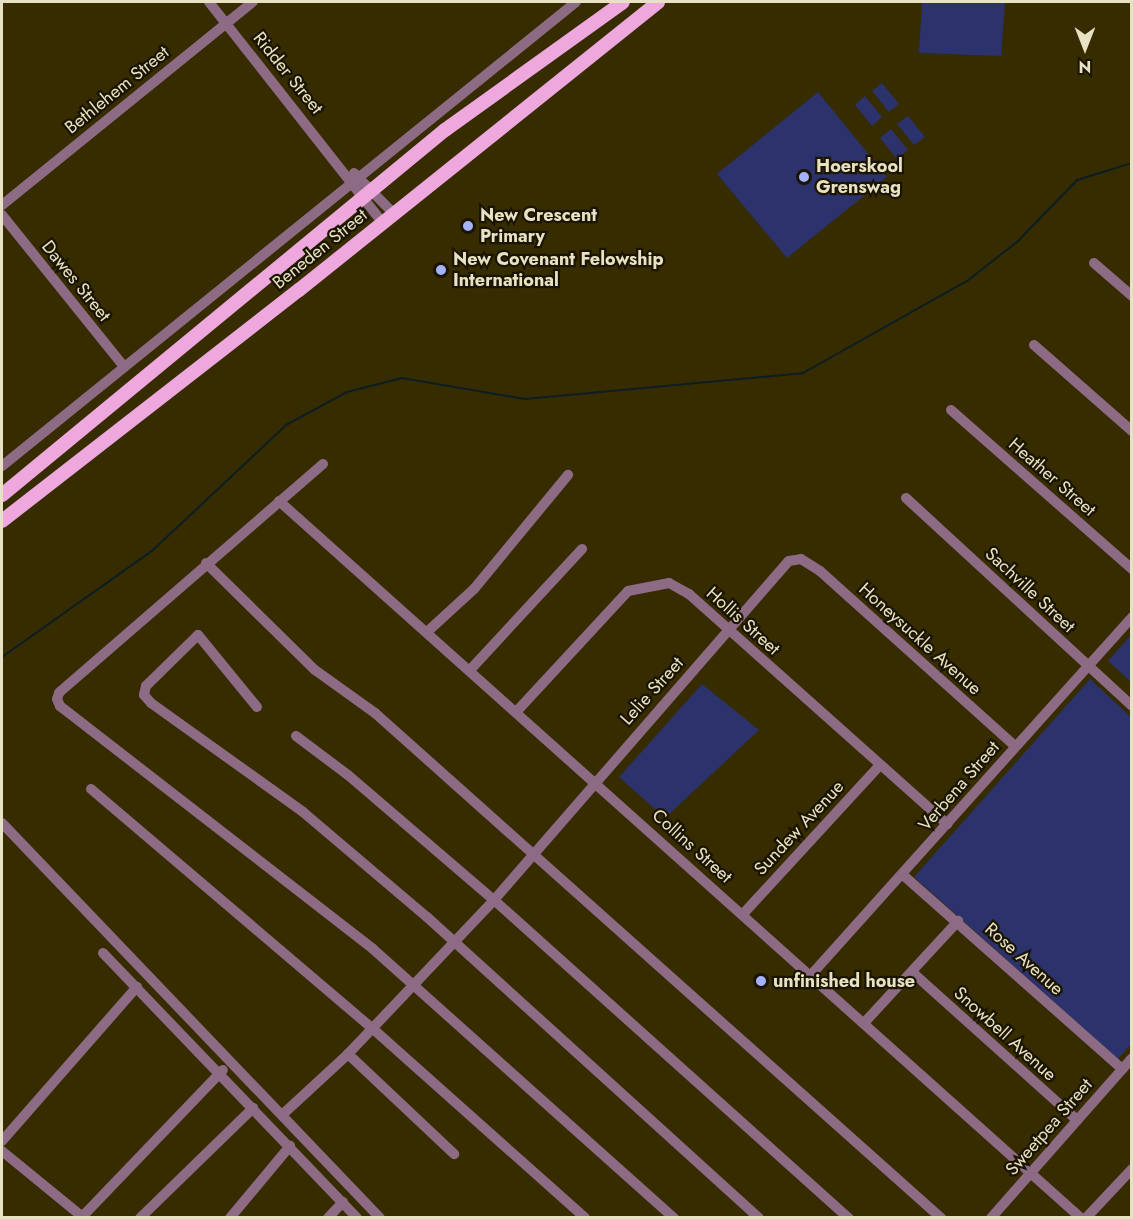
<!DOCTYPE html>
<html>
<head>
<meta charset="utf-8">
<style>
  body { margin:0 }
  #map { position:relative; width:1133px; height:1219px; overflow:hidden; background:#362c00; font-family:Jost,sans-serif }
  div>[style] { position:absolute }
  .green>* { inset:0; background:#2c326b }
  .stream>* { height:2px; margin:-1px; padding:0 1px; transform-origin:1px; border-radius:1px; background:#0d1e23 }
  .minor>* { height:10px; margin:-5px; padding:0 5px; transform-origin:5px; border-radius:5px; background:#8d6b84 }
  .major>* { height:14px; margin:-7px; padding:0 7px; transform-origin:7px; border-radius:7px; background:#eea8dd }
  .dots>* { width:16px; height:16px; translate:-50% -50%; box-sizing:border-box; border:3px solid #1a1400; border-radius:50% }
  span { translate:-50% -50%; white-space:nowrap; text-align:center; line-height:1.15; -webkit-text-stroke:4.5px #1a1400; paint-order:stroke }
  .street-label { font-size:18px; color:#e8e1c3 }
  .poi-label { font-size:18px; color:#e8e1c3; font-weight:700 }
  .left { translate:0 -50%; text-align:left }
  .frame { position:absolute; inset:0; border:3px solid #e8e1c3; pointer-events:none }
  .north { position:absolute; left:1055px; top:18px; width:60px; height:60px; -webkit-text-stroke:4px #1a1400; paint-order:stroke; rotate:180deg; font-size:16px; font-weight:700; line-height:24px; text-align:center; color:#e8e1c3 }
  .north::after { content:''; display:block; margin:auto; width:21px; height:27px; background:#e8e1c3; clip-path:polygon(50% 0,100% 100%,50% 72%,0 100%) }
</style>
</head>
<body>
<div id="map">
  <div class="green">
    <i style="clip-path:polygon(922px 2px,1005px 2px,1001px 56px,919px 53px)"></i>
    <i style="clip-path:polygon(882px 83px,899px 104px,889px 112px,872px 91px)"></i>
    <i style="clip-path:polygon(818px 92px,887px 177px,787px 258px,717px 174px)"></i>
    <i style="clip-path:polygon(865px 96px,882px 117px,872px 126px,855px 105px)"></i>
    <i style="clip-path:polygon(908px 116px,925px 137px,914px 145px,897px 124px)"></i>
    <i style="clip-path:polygon(891px 129px,908px 150px,897px 159px,880px 138px)"></i>
    <i style="clip-path:polygon(1131px 635px,1131px 682px,1108px 661px)"></i>
    <i style="clip-path:polygon(1090px 679px,1131px 717px,1131px 1044px,1118px 1059px,914px 877px)"></i>
    <i style="clip-path:polygon(702px 684px,759px 730px,665px 818px,619px 777px)"></i>
  </div>
  <div class="stream">
    <i style="left:2px;top:657px;width:185px;rotate:-35.3deg"></i>
    <i style="left:153px;top:550px;width:183px;rotate:-43.2deg"></i>
    <i style="left:286px;top:425px;width:69px;rotate:-28.4deg"></i>
    <i style="left:347px;top:392px;width:57px;rotate:-14.3deg"></i>
    <i style="left:402px;top:378px;width:125px;rotate:9.7deg"></i>
    <i style="left:525px;top:399px;width:279px;rotate:-5.3deg"></i>
    <i style="left:803px;top:373px;width:188px;rotate:-29.3deg"></i>
    <i style="left:967px;top:281px;width:63px;rotate:-38deg"></i>
    <i style="left:1017px;top:242px;width:86px;rotate:-45.9deg"></i>
    <i style="left:1077px;top:180px;width:58px;rotate:-17.2deg"></i>
  </div>
  <div class="minor">
    <i style="left:209px;top:2px;width:280px;rotate:51.8deg"></i>
    <i style="left:354px;top:173px;width:56px;rotate:45.7deg"></i>
    <i style="left:2px;top:205px;width:323px;rotate:-39deg"></i>
    <i style="left:2px;top:215px;width:195px;rotate:51.2deg"></i>
    <i style="left:1094px;top:263px;width:50px;rotate:41deg"></i>
    <i style="left:1034px;top:345px;width:130px;rotate:41.3deg"></i>
    <i style="left:951px;top:410px;width:241px;rotate:41.3deg"></i>
    <i style="left:323px;top:464px;width:349px;rotate:139.1deg"></i>
    <i style="left:59px;top:693px;width:6px;rotate:108deg"></i>
    <i style="left:57px;top:699px;width:8px;rotate:67deg"></i>
    <i style="left:60px;top:706px;width:396px;rotate:37.8deg"></i>
    <i style="left:373px;top:949px;width:404px;rotate:41.8deg"></i>
    <i style="left:2px;top:466px;width:738px;rotate:-38.95deg"></i>
    <i style="left:906px;top:498px;width:307px;rotate:42.6deg"></i>
    <i style="left:279px;top:501px;width:1076px;rotate:41.8deg"></i>
    <i style="left:206px;top:563px;width:153px;rotate:44.5deg"></i>
    <i style="left:315px;top:670px;width:74px;rotate:35.6deg"></i>
    <i style="left:375px;top:713px;width:759px;rotate:41.74deg"></i>
    <i style="left:427px;top:632px;width:64px;rotate:-42.5deg"></i>
    <i style="left:474px;top:589px;width:148px;rotate:-50.5deg"></i>
    <i style="left:470px;top:670px;width:165px;rotate:-47.2deg"></i>
    <i style="left:257px;top:707px;width:93px;rotate:-129.3deg"></i>
    <i style="left:198px;top:635px;width:73px;rotate:135.6deg"></i>
    <i style="left:146px;top:686px;width:9px;rotate:103deg"></i>
    <i style="left:144px;top:695px;width:11px;rotate:49deg"></i>
    <i style="left:151px;top:703px;width:187px;rotate:35.6deg"></i>
    <i style="left:303px;top:812px;width:162px;rotate:40.3deg"></i>
    <i style="left:427px;top:917px;width:448px;rotate:42.2deg"></i>
    <i style="left:517px;top:711px;width:163px;rotate:-47.2deg"></i>
    <i style="left:628px;top:591px;width:42px;rotate:-11deg"></i>
    <i style="left:669px;top:583px;width:23px;rotate:29deg"></i>
    <i style="left:689px;top:594px;width:346px;rotate:41.7deg"></i>
    <i style="left:296px;top:736px;width:65px;rotate:36.9deg"></i>
    <i style="left:348px;top:775px;width:192px;rotate:40.6deg"></i>
    <i style="left:494px;top:900px;width:477px;rotate:41.9deg"></i>
    <i style="left:91px;top:789px;width:369px;rotate:40.4deg"></i>
    <i style="left:372px;top:1028px;width:285px;rotate:41.7deg"></i>
    <i style="left:2px;top:823px;width:547px;rotate:46.26deg"></i>
    <i style="left:903px;top:875px;width:293px;rotate:41.5deg"></i>
    <i style="left:743px;top:914px;width:202px;rotate:-47.4deg"></i>
    <i style="left:103px;top:953px;width:367px;rotate:46.2deg"></i>
    <i style="left:912px;top:972px;width:222px;rotate:41.9deg"></i>
    <i style="left:811px;top:975px;width:481px;rotate:-48.1deg"></i>
    <i style="left:864px;top:1023px;width:139px;rotate:-47.3deg"></i>
    <i style="left:348px;top:1054px;width:146px;rotate:43.3deg"></i>
    <i style="left:282px;top:1115px;width:90px;rotate:-42.7deg"></i>
    <i style="left:348px;top:1054px;width:212px;rotate:-46.5deg"></i>
    <i style="left:494px;top:900px;width:449px;rotate:-49deg"></i>
    <i style="left:789px;top:561px;width:12px;rotate:-9deg"></i>
    <i style="left:801px;top:559px;width:22px;rotate:32deg"></i>
    <i style="left:820px;top:571px;width:262px;rotate:41.9deg"></i>
    <i style="left:2px;top:1141px;width:205px;rotate:-48.8deg"></i>
    <i style="left:2px;top:1151px;width:106px;rotate:39.3deg"></i>
    <i style="left:81px;top:1218px;width:205px;rotate:-46.2deg"></i>
    <i style="left:140px;top:1218px;width:158px;rotate:-44.2deg"></i>
    <i style="left:230px;top:1218px;width:94px;rotate:-50.2deg"></i>
    <i style="left:328px;top:1218px;width:22px;rotate:-47deg"></i>
    <i style="left:991px;top:1218px;width:213px;rotate:-48.6deg"></i>
    <i style="left:1086px;top:1218px;width:67px;rotate:-46.8deg"></i>
  </div>
  <div class="major">
    <i style="left:2px;top:495px;width:574px;rotate:-39.49deg"></i>
    <i style="left:445px;top:130px;width:219px;rotate:-35.7deg"></i>
    <i style="left:2px;top:521px;width:376px;rotate:-37.9deg"></i>
    <i style="left:299px;top:290px;width:460px;rotate:-38.7deg"></i>
  </div>
  <div class="dots">
    <i style="left:804px;top:177px;background:#a4b2fc"></i>
    <i style="left:468px;top:226px;background:#a4b2fc"></i>
    <i style="left:441px;top:270px;background:#a4b2fc"></i>
    <i style="left:761px;top:981px;background:#a4b2fc"></i>
  </div>
  <div class="street-label">
    <span style="left:288px;top:73px;rotate:51deg">Ridder Street</span>
    <span style="left:117px;top:90px;rotate:-39deg">Bethlehem Street</span>
    <span style="left:320px;top:249px;rotate:-39deg">Beneden Street</span>
    <span style="left:76px;top:281px;rotate:51deg">Dawes Street</span>
    <span style="left:1052px;top:477px;rotate:41deg">Heather Street</span>
    <span style="left:1030px;top:590px;rotate:43deg">Sachville Street</span>
    <span style="left:743px;top:621px;rotate:42deg">Hollis Street</span>
    <span style="left:920px;top:639px;rotate:42deg">Honeysuckle Avenue</span>
    <span style="left:652px;top:691px;rotate:-48deg">Lelie Street</span>
    <span style="left:959px;top:786px;rotate:-49deg">Verbena Street</span>
    <span style="left:799px;top:828px;rotate:-47deg">Sundew Avenue</span>
    <span style="left:692px;top:846px;rotate:42deg">Collins Street</span>
    <span style="left:1024px;top:959px;rotate:42deg">Rose Avenue</span>
    <span style="left:1005px;top:1034px;rotate:42deg">Snowbell Avenue</span>
    <span style="left:1049px;top:1127px;rotate:-49deg">Sweetpea Street</span>
  </div>
  <div class="poi-label">
    <span class="left" style="left:816px;top:177px">Hoerskool<br>Grenswag</span>
    <span class="left" style="left:480px;top:226px">New Crescent<br>Primary</span>
    <span class="left" style="left:453px;top:270px">New Covenant Felowship<br>International</span>
    <span class="left" style="left:773px;top:981px">unfinished house</span>
  </div>
  <div class="frame"></div>
  <div class="north">N</div>
</div>
</body>
</html>
